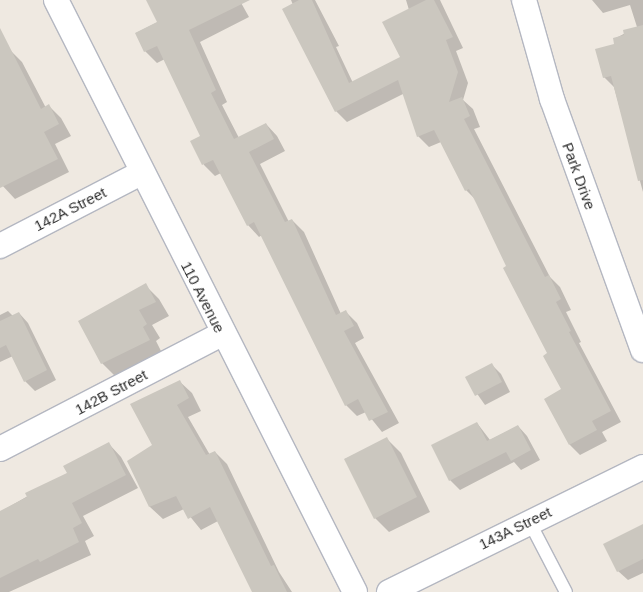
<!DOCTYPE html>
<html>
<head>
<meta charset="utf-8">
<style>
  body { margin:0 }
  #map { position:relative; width:643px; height:592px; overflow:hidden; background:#efe9e1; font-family:Arial,sans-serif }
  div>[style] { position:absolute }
  .shadow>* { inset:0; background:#0003 }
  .building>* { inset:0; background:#cbc7bf }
  .roads { filter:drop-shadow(1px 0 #b4b7c1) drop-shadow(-1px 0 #b4b7c1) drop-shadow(0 1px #b4b7c1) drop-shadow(0 -1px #b4b7c1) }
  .lane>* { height:12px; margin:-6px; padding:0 6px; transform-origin:6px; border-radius:6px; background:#fff }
  .street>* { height:24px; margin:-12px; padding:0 12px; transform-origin:12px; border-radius:12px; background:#fff }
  span { translate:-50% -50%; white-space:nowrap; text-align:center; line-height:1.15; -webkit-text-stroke:4px #fff; paint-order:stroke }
  .street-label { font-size:15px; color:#2e2e2e }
</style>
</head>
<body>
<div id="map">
  <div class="shadow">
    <i style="clip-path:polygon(148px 0,240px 1px,249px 17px,200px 42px,227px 102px,222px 105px,239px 138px,266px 124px,277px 136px,285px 151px,260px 164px,289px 222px,292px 220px,304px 232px,341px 314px,346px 312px,357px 323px,364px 338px,355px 343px,399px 423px,382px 432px,366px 412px,357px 416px,346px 405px,262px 235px,259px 237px,248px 225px,221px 173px,215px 176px,204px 165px,192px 141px,202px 136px,165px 59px,157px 63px,145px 51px,136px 33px,158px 22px)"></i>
    <i style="clip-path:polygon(291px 0,315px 0,339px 46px,336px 47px,353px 83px,401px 58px,409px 10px,406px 0,440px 0,463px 48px,456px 51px,468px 83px,463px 100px,473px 109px,480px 127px,474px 129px,550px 277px,560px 287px,571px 310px,566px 312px,581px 342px,579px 343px,621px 422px,602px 432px,607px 441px,580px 455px,570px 445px,562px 390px,549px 354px,476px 200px,466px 190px,441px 142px,429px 147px,418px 136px,405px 93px,347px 122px,336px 111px)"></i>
    <i style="clip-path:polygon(592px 0,643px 0,643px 192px,614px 87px,604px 77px,615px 45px,614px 39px,637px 27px,630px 5px,603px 13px)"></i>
    <i style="clip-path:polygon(10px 50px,22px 62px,46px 108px,49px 106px,61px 118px,71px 136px,55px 144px,69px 172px,15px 199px,0 183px,0 53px)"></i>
    <i style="clip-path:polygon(145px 285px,159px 299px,169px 316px,152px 325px,160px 338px,156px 341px,163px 355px,116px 377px,102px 363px)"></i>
    <i style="clip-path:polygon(8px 311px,13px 316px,19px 313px,28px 323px,56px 380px,35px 391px,25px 381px,13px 356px,0 362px,0 315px)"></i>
    <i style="clip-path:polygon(492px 365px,501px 374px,510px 392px,485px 405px,466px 378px)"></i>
    <i style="clip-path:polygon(179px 381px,192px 393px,201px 411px,188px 417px,210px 455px,215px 452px,227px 464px,279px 572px,292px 592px,253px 592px,218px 521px,201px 530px,184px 509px,163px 519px,150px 507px,129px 462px,154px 445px)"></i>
    <i style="clip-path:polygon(477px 423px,490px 440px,518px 426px,527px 436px,540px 460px,521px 470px,514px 462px,460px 490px,450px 480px)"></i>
    <i style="clip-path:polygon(387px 439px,401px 453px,430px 512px,389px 532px,375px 518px,345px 459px)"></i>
    <i style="clip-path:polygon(109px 444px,121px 457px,138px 488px,83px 516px,94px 536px,85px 541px,91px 555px,9px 592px,0 592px,0 512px,68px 473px)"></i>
    <i style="clip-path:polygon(643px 525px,643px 573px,628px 580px,618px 571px)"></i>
  </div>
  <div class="building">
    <i style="clip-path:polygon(146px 0,250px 0,189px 30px,216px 90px,211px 93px,234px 139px,266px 123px,274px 139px,249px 152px,285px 222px,292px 219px,336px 315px,346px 310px,354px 326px,344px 331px,388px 412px,369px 421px,358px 399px,345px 406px,254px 222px,247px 226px,213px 160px,202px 165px,190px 141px,200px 136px,157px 46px,144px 52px,135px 33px,157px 22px)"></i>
    <i style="clip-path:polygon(299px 0,312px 0,349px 83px,400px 57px,382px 22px,426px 0,434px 0,453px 37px,446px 40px,458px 72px,449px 102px,462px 97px,470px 116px,464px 119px,545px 277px,549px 275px,561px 299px,556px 302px,571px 331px,569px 332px,611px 411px,592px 421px,597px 430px,569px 445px,544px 399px,561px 389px,543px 356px,547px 353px,503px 268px,506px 266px,477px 205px,469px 189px,465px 191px,434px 130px,417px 137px,398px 80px,335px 112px,282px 9px)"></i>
    <i style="clip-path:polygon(643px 25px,643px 180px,638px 181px,611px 76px,603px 78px,595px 49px,614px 44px,613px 38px,624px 35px,623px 30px)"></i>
    <i style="clip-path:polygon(0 28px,41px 109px,49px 104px,59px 124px,44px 132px,58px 159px,0 188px)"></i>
    <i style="clip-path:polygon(146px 283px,156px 302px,139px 310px,147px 324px,143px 327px,150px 340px,101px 364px,78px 321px)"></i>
    <i style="clip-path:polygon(19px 312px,47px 370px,24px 382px,6px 345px,0 348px,0 321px)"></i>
    <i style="clip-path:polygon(492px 363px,502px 382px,475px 396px,465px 377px)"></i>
    <i style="clip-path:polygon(180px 380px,189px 398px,177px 405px,206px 455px,215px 451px,271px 566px,274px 565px,287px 592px,252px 592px,210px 507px,188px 519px,176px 496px,149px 507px,127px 461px,152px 445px,130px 404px)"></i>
    <i style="clip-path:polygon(477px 422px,487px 441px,518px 425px,531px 450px,511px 461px,506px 452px,449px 481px,431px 445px)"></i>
    <i style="clip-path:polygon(387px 437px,417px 497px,374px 519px,344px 459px)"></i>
    <i style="clip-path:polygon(109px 442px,126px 475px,72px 503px,82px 523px,73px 528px,79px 542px,40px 562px,38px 559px,0 578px,0 511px,27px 497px,25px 493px,67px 473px,63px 466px)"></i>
    <i style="clip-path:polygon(643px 524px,643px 559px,617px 572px,603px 544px)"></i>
  </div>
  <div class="roads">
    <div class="lane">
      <i style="left:529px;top:521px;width:80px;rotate:62.5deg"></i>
    </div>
    <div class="street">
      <i style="left:56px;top:0;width:663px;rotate:63.2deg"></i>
      <i style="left:524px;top:0;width:103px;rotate:74.2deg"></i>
      <i style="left:552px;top:99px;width:267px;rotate:70.1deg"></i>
      <i style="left:0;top:246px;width:159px;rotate:-27.4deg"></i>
      <i style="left:0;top:449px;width:250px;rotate:-27.4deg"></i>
      <i style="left:389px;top:592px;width:283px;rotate:-26.2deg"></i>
    </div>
  </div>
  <div class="street-label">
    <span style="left:579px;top:176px;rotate:70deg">Park Drive</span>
    <span style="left:70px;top:209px;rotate:-27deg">142A Street</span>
    <span style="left:203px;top:297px;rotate:63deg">110 Avenue</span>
    <span style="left:111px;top:392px;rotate:-28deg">142B Street</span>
    <span style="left:515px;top:528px;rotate:-26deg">143A Street</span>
  </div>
</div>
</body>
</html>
